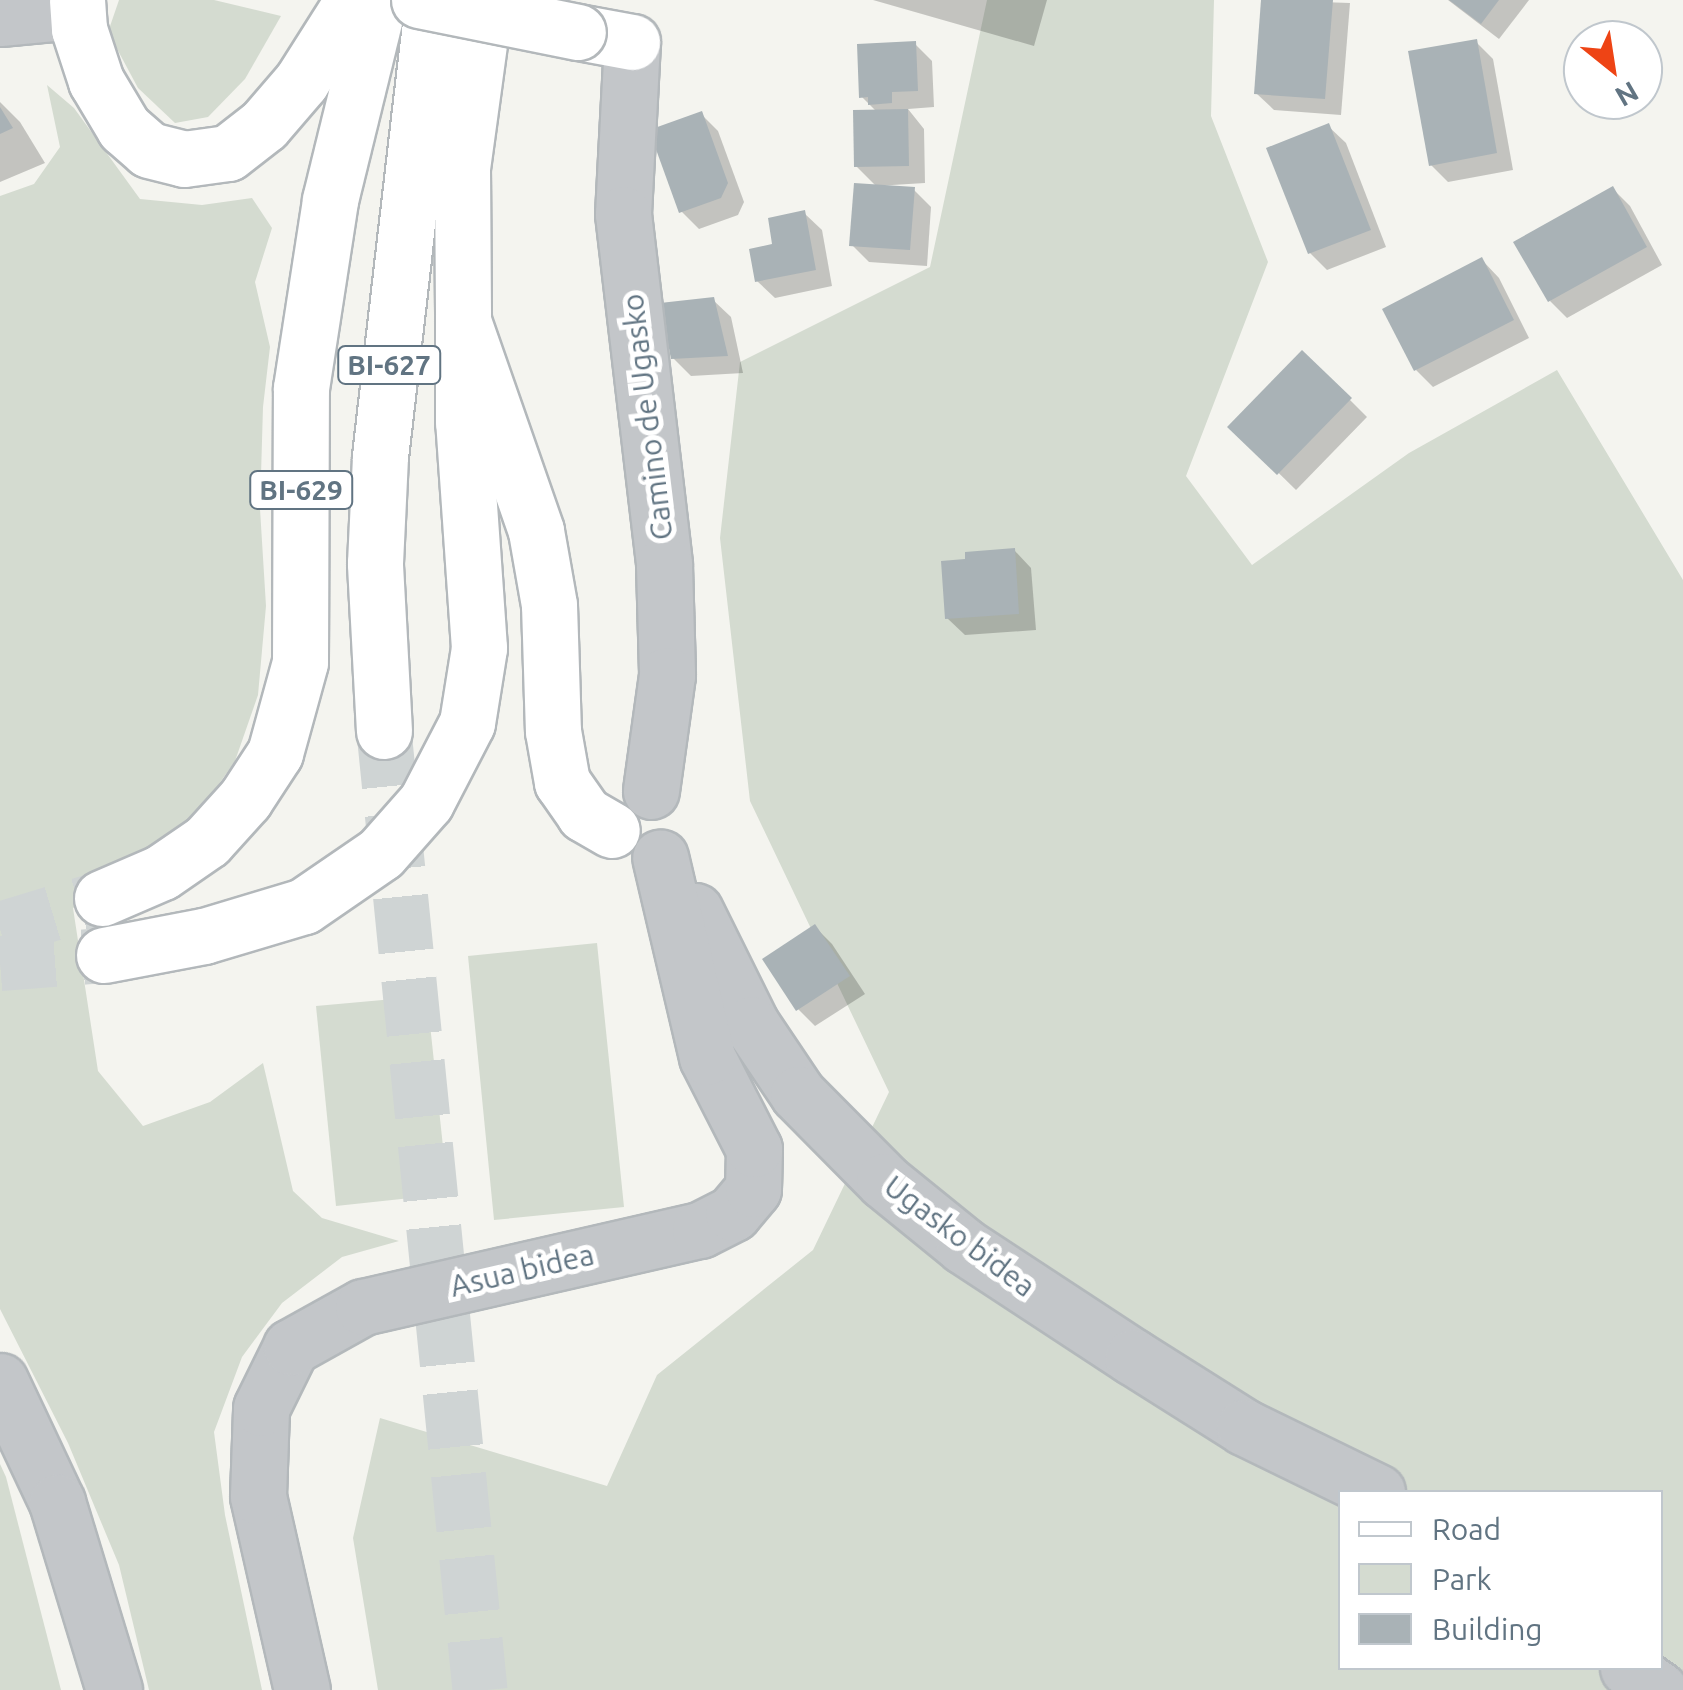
<!DOCTYPE html>
<html>
<head>
<meta charset="utf-8">
<style>
  body { margin:0 }
  #map { position:relative; width:1683px; height:1690px; overflow:hidden; background:#f4f4ef; font-family:Ubuntu,sans-serif }
  div>[style] { position:absolute }
  .green>* { inset:0; background:#d4dbd0 }
  .shadow>* { inset:0; background:#0003 }
  .building>* { inset:0; background:#a9b2b6 }
  .highway-tunnel>* { height:55px; margin-top:-27.5px; transform-origin:0; background:repeating-linear-gradient(90deg,#cfd4d4 0 55px,transparent 0 83px) }
  .roads { filter:drop-shadow(2px 0 #b3b8bb) drop-shadow(-2px 0 #b3b8bb) drop-shadow(0 2px #b3b8bb) drop-shadow(0 -2px #b3b8bb) }
  .minor>* { height:55px; margin:-27.5px; padding:0 27.5px; transform-origin:27.5px; border-radius:27.5px; background:#c3c6c9 }
  .major>* { height:55px; margin:-27.5px; padding:0 27.5px; transform-origin:27.5px; border-radius:27.5px; background:#fff }
  .highway>* { height:55px; margin:-27.5px; padding:0 27.5px; transform-origin:27.5px; border-radius:27.5px; background:#fff }
  .bridges { filter:drop-shadow(2px 0 #b3b8bb) drop-shadow(-2px 0 #b3b8bb) drop-shadow(0 2px #b3b8bb) drop-shadow(0 -2px #b3b8bb) }
  .major-bridge>* { height:55px; margin:-27.5px; padding:0 27.5px; transform-origin:27.5px; border-radius:27.5px; background:#fff }
  span { translate:-50% -50%; white-space:nowrap; text-align:center; line-height:1.15; -webkit-text-stroke:10px #fff; paint-order:stroke }
  .shield-label span { padding:2px 8px; background:#fff; border:2px solid; border-radius:8px; -webkit-text-stroke-width:0 }
  .shield-label { font-size:28px; color:#617482; font-weight:700 }
  .street-label { font-size:30px; color:#617482 }
  .legend { position:absolute; left:1338px; top:1490px; width:325px; height:180px; box-sizing:border-box; background:#fff; border:2px solid #c0c7cd; margin:0; padding:12px 18px; list-style:none; font-size:30px; color:#617482 }
  .legend li { display:flex; align-items:center; gap:20px; height:50px }
  .legend b { width:50px; border:2px solid #c0c7cd }
  .north { position:absolute; left:1563px; top:20px; width:100px; height:100px; box-sizing:border-box; background:#fff; border:2px solid #c0c7cd; border-radius:50%; rotate:150deg; font-size:28px; font-weight:700; line-height:40px; text-align:center; color:#617482 }
  .north::after { content:''; display:block; margin:auto; width:35px; height:45px; background:#ee4415; clip-path:polygon(50% 0,100% 100%,50% 72%,0 100%) }
</style>
</head>
<body>
<div id="map">
  <div class="green">
    <i style="clip-path:polygon(119px 0,214px 0,281px 16px,245px 79px,208px 117px,175px 123px,138px 88px,108px 32px)"></i>
    <i style="clip-path:polygon(evenodd,987px 0,1214px 0,1211px 116px,1268px 262px,1186px 476px,1252px 565px,1409px 453px,1557px 370px,1683px 580px,1683px 1690px,378px 1690px,353px 1538px,380px 1418px,607px 1486px,657px 1375px,813px 1250px,889px 1092px,750px 801px,720px 538px,740px 362px,930px 267px,987px 0,1340px 1492px,1660px 1492px,1660px 1668px,1340px 1668px,1340px 1492px)"></i>
    <i style="clip-path:polygon(47px 85px,74px 108px,140px 199px,202px 205px,252px 198px,272px 228px,255px 282px,270px 347px,263px 407px,260px 509px,266px 606px,258px 695px,235px 761px,203px 807px,157px 853px,105px 895px,73px 908px,98px 1071px,143px 1126px,210px 1102px,263px 1063px,293px 1191px,322px 1218px,399px 1241px,342px 1257px,282px 1303px,242px 1357px,214px 1432px,225px 1515px,262px 1690px,149px 1690px,119px 1565px,68px 1443px,0 1309px,0 196px,34px 184px,60px 147px)"></i>
    <i style="clip-path:polygon(597px 943px,624px 1207px,494px 1220px,468px 956px)"></i>
    <i style="clip-path:polygon(427px 996px,448px 1194px,336px 1206px,316px 1006px)"></i>
    <i style="clip-path:polygon(0 1464px,6px 1477px,61px 1690px,0 1690px)"></i>
  </div>
  <div class="shadow">
    <i style="clip-path:polygon(873px 0,1047px 0,1034px 46px)"></i>
    <i style="clip-path:polygon(1264px 0,1350px 3px,1341px 115px,1274px 110px,1256px 93px)"></i>
    <i style="clip-path:polygon(1448px 0,1529px 0,1499px 39px)"></i>
    <i style="clip-path:polygon(1476px 42px,1493px 59px,1513px 170px,1448px 182px,1431px 165px)"></i>
    <i style="clip-path:polygon(915px 44px,932px 61px,934px 107px,908px 109px,924px 129px,925px 183px,876px 186px,856px 166px,877px 112px,862px 97px)"></i>
    <i style="clip-path:polygon(0 102px,20px 122px,45px 163px,0 182px)"></i>
    <i style="clip-path:polygon(701px 114px,718px 131px,744px 202px,738px 215px,699px 229px,682px 212px)"></i>
    <i style="clip-path:polygon(1328px 126px,1346px 143px,1386px 247px,1327px 270px,1310px 253px)"></i>
    <i style="clip-path:polygon(1613px 189px,1630px 206px,1662px 265px,1567px 318px,1550px 301px)"></i>
    <i style="clip-path:polygon(914px 190px,931px 207px,927px 266px,869px 262px,852px 245px)"></i>
    <i style="clip-path:polygon(804px 213px,822px 230px,832px 286px,775px 298px,757px 281px,775px 246px)"></i>
    <i style="clip-path:polygon(1482px 260px,1499px 278px,1529px 338px,1433px 387px,1416px 370px)"></i>
    <i style="clip-path:polygon(713px 300px,731px 317px,743px 373px,691px 376px,673px 358px)"></i>
    <i style="clip-path:polygon(1303px 353px,1367px 417px,1296px 490px,1231px 426px)"></i>
    <i style="clip-path:polygon(1014px 550px,1031px 568px,1036px 630px,965px 635px,947px 618px)"></i>
    <i style="clip-path:polygon(815px 927px,832px 944px,865px 994px,815px 1026px,798px 1009px)"></i>
  </div>
  <div class="building">
    <i style="clip-path:polygon(1261px 0,1333px 0,1325px 99px,1254px 94px)"></i>
    <i style="clip-path:polygon(1449px 0,1499px 0,1481px 24px)"></i>
    <i style="clip-path:polygon(1477px 39px,1497px 153px,1429px 166px,1408px 51px)"></i>
    <i style="clip-path:polygon(916px 41px,918px 91px,892px 92px,892px 103px,868px 105px,868px 97px,859px 98px,857px 44px)"></i>
    <i style="clip-path:polygon(0 107px,13px 128px,0 134px)"></i>
    <i style="clip-path:polygon(908px 109px,909px 166px,854px 167px,853px 110px)"></i>
    <i style="clip-path:polygon(702px 111px,728px 183px,721px 198px,679px 213px,649px 130px)"></i>
    <i style="clip-path:polygon(1329px 123px,1371px 230px,1308px 254px,1266px 148px)"></i>
    <i style="clip-path:polygon(854px 183px,915px 187px,910px 250px,849px 246px)"></i>
    <i style="clip-path:polygon(1613px 186px,1647px 247px,1548px 302px,1513px 242px)"></i>
    <i style="clip-path:polygon(805px 210px,816px 270px,755px 282px,749px 249px,772px 244px,768px 218px)"></i>
    <i style="clip-path:polygon(1482px 257px,1514px 320px,1414px 371px,1382px 309px)"></i>
    <i style="clip-path:polygon(714px 297px,728px 356px,671px 359px,660px 303px)"></i>
    <i style="clip-path:polygon(1302px 350px,1352px 398px,1277px 475px,1227px 427px)"></i>
    <i style="clip-path:polygon(1015px 548px,1019px 614px,945px 619px,941px 561px,965px 559px,965px 552px)"></i>
    <i style="clip-path:polygon(815px 924px,850px 976px,796px 1011px,762px 959px)"></i>
  </div>
  <div class="highway-tunnel">
    <i style="left:384px;top:731px;width:964px;rotate:84.28deg"></i>
    <i style="left:0;top:929px;width:107px;rotate:-16.9deg"></i>
    <i style="left:0;top:963px;width:104px;rotate:-4.4deg"></i>
  </div>
  <div class="roads">
    <div class="minor">
      <i style="left:0;top:18px;width:76px;rotate:-5.3deg"></i>
      <i style="left:632px;top:42px;width:172px;rotate:93deg"></i>
      <i style="left:623px;top:214px;width:353px;rotate:83.3deg"></i>
      <i style="left:664px;top:565px;width:110px;rotate:88.4deg"></i>
      <i style="left:667px;top:675px;width:117px;rotate:97.9deg"></i>
      <i style="left:695px;top:911px;width:126px;rotate:63.6deg"></i>
      <i style="left:751px;top:1024px;width:84px;rotate:56.1deg"></i>
      <i style="left:798px;top:1094px;width:122px;rotate:45.3deg"></i>
      <i style="left:884px;top:1181px;width:103px;rotate:39.1deg"></i>
      <i style="left:964px;top:1246px;width:202px;rotate:33.3deg"></i>
      <i style="left:1133px;top:1357px;width:131px;rotate:32.2deg"></i>
      <i style="left:1244px;top:1427px;width:148px;rotate:26deg"></i>
      <i style="left:0;top:1381px;width:134px;rotate:64.8deg"></i>
      <i style="left:57px;top:1502px;width:196px;rotate:73.1deg"></i>
      <i style="left:1628px;top:1668px;width:38px;rotate:35deg"></i>
      <i style="left:302px;top:1690px;width:199px;rotate:-102.8deg"></i>
      <i style="left:258px;top:1496px;width:88px;rotate:-88deg"></i>
      <i style="left:261px;top:1408px;width:68px;rotate:-63.8deg"></i>
      <i style="left:291px;top:1347px;width:82px;rotate:-29.1deg"></i>
      <i style="left:363px;top:1307px;width:346px;rotate:-12.9deg"></i>
      <i style="left:700px;top:1230px;width:37px;rotate:-27deg"></i>
      <i style="left:733px;top:1213px;width:31px;rotate:-50deg"></i>
      <i style="left:753px;top:1189px;width:40px;rotate:-88.6deg"></i>
      <i style="left:754px;top:1149px;width:103px;rotate:-117.1deg"></i>
      <i style="left:707px;top:1057px;width:205px;rotate:-103.2deg"></i>
    </div>
    <div class="major">
      <i style="left:77px;top:0;width:29px;rotate:86deg"></i>
      <i style="left:79px;top:29px;width:55px;rotate:71.9deg"></i>
      <i style="left:96px;top:81px;width:55px;rotate:59.2deg"></i>
      <i style="left:124px;top:128px;width:33px;rotate:41deg"></i>
      <i style="left:149px;top:150px;width:36px;rotate:14deg"></i>
      <i style="left:184px;top:159px;width:44px;rotate:-7.8deg"></i>
      <i style="left:228px;top:153px;width:46px;rotate:-37.9deg"></i>
      <i style="left:264px;top:125px;width:57px;rotate:-49.3deg"></i>
      <i style="left:301px;top:82px;width:97px;rotate:-57.6deg"></i>
      <i style="left:485px;top:0;width:170px;rotate:97.8deg"></i>
      <i style="left:462px;top:168px;width:153px;rotate:89.6deg"></i>
      <i style="left:463px;top:321px;width:222px;rotate:70.8deg"></i>
      <i style="left:536px;top:531px;width:75px;rotate:80deg"></i>
      <i style="left:549px;top:605px;width:126px;rotate:88.2deg"></i>
      <i style="left:553px;top:731px;width:52px;rotate:80deg"></i>
      <i style="left:562px;top:782px;width:39px;rotate:55deg"></i>
      <i style="left:584px;top:814px;width:32px;rotate:30deg"></i>
      <i style="left:578px;top:32px;width:55px;rotate:10.5deg"></i>
    </div>
    <div class="highway">
      <i style="left:384px;top:731px;width:168px;rotate:-93.1deg"></i>
      <i style="left:375px;top:563px;width:107px;rotate:-87.3deg"></i>
      <i style="left:380px;top:456px;width:459px;rotate:-83.4deg"></i>
      <i style="left:102px;top:898px;width:65px;rotate:-23.4deg"></i>
      <i style="left:162px;top:872px;width:55px;rotate:-34.6deg"></i>
      <i style="left:207px;top:841px;width:57px;rotate:-47.9deg"></i>
      <i style="left:245px;top:799px;width:55px;rotate:-56.9deg"></i>
      <i style="left:275px;top:753px;width:94px;rotate:-74.6deg"></i>
      <i style="left:300px;top:662px;width:274px;rotate:-89.8deg"></i>
      <i style="left:301px;top:388px;width:190px;rotate:-81.2deg"></i>
      <i style="left:330px;top:200px;width:206px;rotate:-76.2deg"></i>
      <i style="left:104px;top:955px;width:102px;rotate:-10.8deg"></i>
      <i style="left:204px;top:936px;width:104px;rotate:-16.7deg"></i>
      <i style="left:304px;top:906px;width:93px;rotate:-34.5deg"></i>
      <i style="left:381px;top:853px;width:68px;rotate:-48.6deg"></i>
      <i style="left:426px;top:802px;width:89px;rotate:-62.6deg"></i>
      <i style="left:467px;top:723px;width:76px;rotate:-80.9deg"></i>
      <i style="left:479px;top:648px;width:227px;rotate:-94deg"></i>
      <i style="left:463px;top:422px;width:101px;rotate:-90deg"></i>
    </div>
  </div>
  <div class="bridges">
    <div class="major-bridge">
      <i style="left:419px;top:0;width:162px;rotate:11.4deg"></i>
    </div>
  </div>
  <div class="shield-label">
    <span style="left:389px;top:365px">BI-627</span>
    <span style="left:301px;top:490px">BI-629</span>
  </div>
  <div class="street-label">
    <span style="left:647px;top:417px;rotate:-97deg">Camino de Ugasko</span>
    <span style="left:960px;top:1236px;rotate:37deg">Ugasko bidea</span>
    <span style="left:522px;top:1270px;rotate:-13deg">Asua bidea</span>
  </div>
  <ul class="legend">
  <li><b style="height:12px;background:#fff"></b>Road</li>
  <li><b style="height:28px;background:#d4dbd0"></b>Park</li>
  <li><b style="height:28px;background:#a9b2b6"></b>Building</li>
  </ul>
  <div class="north">N</div>
</div>
</body>
</html>
